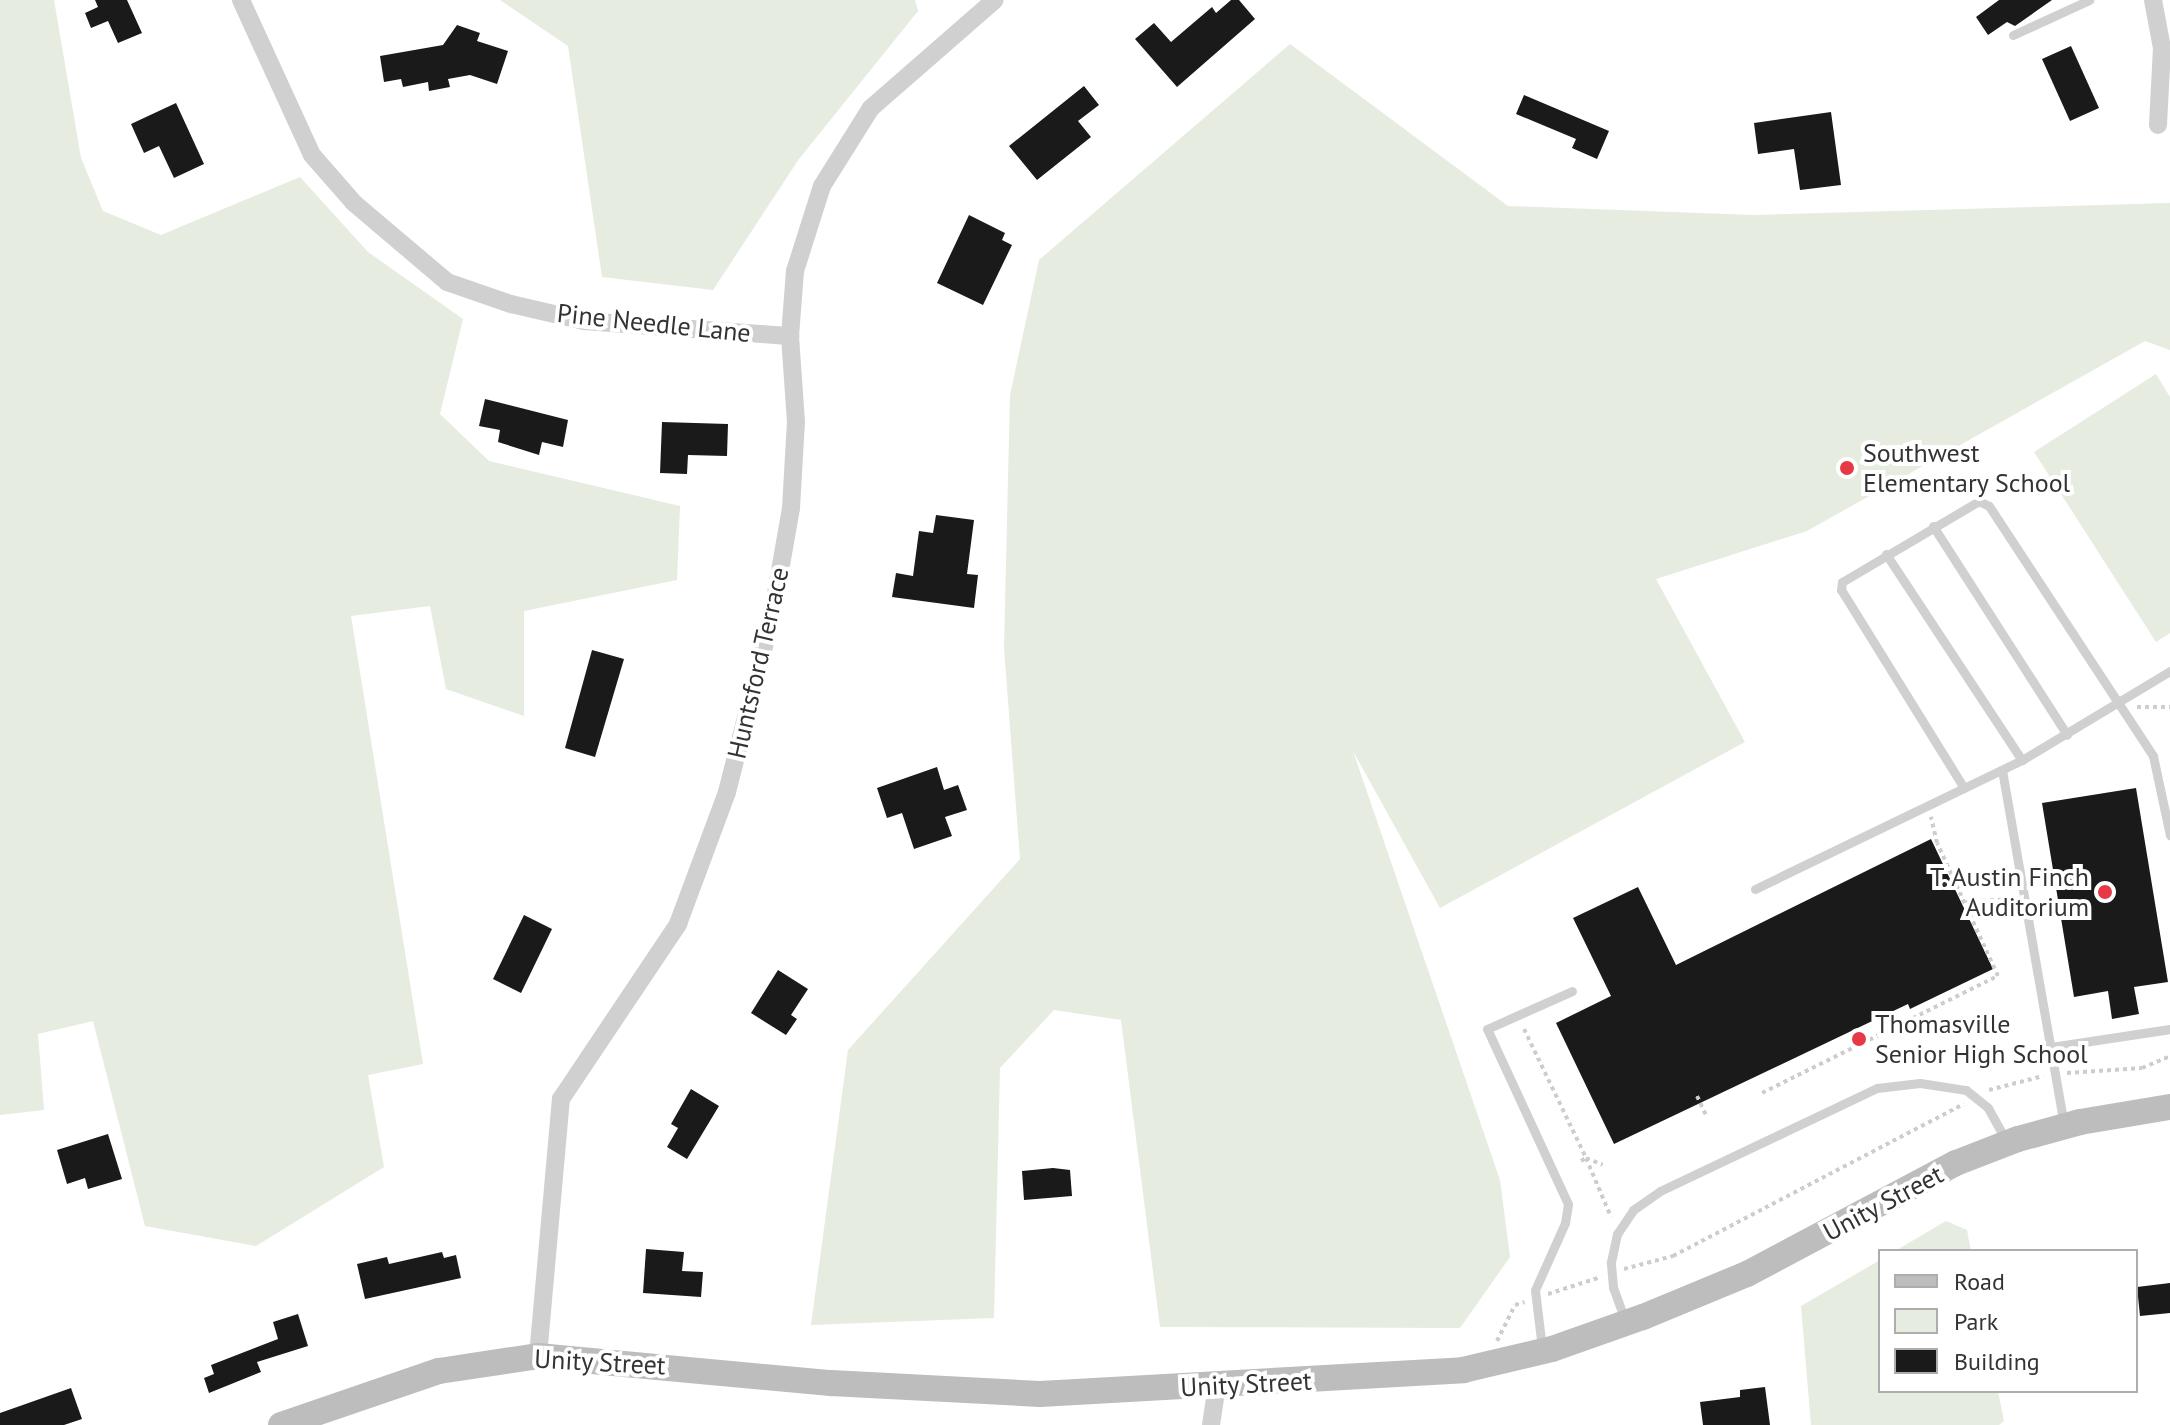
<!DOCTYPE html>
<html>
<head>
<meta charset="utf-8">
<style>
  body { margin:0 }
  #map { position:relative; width:2170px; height:1425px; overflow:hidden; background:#fff; font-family:"PT Sans",sans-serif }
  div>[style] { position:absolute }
  .green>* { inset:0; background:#e6ecdf }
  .building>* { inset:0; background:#1a1a1a }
  .path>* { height:4px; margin-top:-2px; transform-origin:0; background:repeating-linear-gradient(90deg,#cdcdcd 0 4px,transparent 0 8px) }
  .lane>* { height:9px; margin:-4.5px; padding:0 4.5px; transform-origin:4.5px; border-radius:4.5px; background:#d0d0d0 }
  .street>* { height:18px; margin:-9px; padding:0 9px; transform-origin:9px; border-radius:9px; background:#d0d0d0 }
  .secondary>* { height:26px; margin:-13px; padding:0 13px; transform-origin:13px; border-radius:13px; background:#bdbdbd }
  .dots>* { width:22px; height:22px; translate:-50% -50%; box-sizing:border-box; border:4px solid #fff; border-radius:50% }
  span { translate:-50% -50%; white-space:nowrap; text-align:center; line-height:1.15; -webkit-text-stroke:8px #fff; paint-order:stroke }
  .street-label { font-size:26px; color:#333 }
  .poi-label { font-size:26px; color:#333 }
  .left { translate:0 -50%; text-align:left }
  .right { translate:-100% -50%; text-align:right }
  .legend { position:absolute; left:1878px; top:1249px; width:260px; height:144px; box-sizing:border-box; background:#fff; border:2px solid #adadad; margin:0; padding:10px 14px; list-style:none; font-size:24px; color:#333 }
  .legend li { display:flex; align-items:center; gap:16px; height:40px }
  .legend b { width:40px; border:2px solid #adadad }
</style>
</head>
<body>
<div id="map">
  <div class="green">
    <i style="clip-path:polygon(0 0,54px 0,81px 158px,103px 211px,161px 235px,300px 177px,368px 252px,463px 319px,440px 414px,489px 461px,680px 506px,677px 580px,524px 611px,524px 716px,446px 689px,430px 606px,351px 616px,423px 1064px,368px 1075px,384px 1167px,256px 1246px,145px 1226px,93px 1021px,38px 1034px,44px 1110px,0 1115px)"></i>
    <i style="clip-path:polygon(500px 0,915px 0,918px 11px,799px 159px,713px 290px,602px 277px,568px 46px)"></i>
    <i style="clip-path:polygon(1290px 44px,1508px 206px,1754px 215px,2170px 203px,2170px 350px,2145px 341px,1807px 531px,1656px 579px,1745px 742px,1440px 908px,1353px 751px,1500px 1180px,1510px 1257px,1460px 1328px,1160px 1327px,1121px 1020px,1054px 1010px,1000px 1068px,994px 1318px,811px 1325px,848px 1050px,1020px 859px,1004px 648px,1010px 395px,1039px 260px)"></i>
    <i style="clip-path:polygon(2156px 374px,2170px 397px,2170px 633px,2156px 642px,2034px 452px)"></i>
    <i style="clip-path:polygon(1946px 1221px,1967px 1230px,1971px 1251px,1895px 1251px)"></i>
    <i style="clip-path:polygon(1880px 1260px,1880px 1391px,1998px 1391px,2004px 1421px,1999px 1425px,1811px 1425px,1801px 1306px)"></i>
  </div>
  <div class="building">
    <i style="clip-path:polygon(95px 0,127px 0,142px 33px,118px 43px,108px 21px,91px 28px,85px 13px,98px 7px)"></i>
    <i style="clip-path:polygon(1231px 0,1239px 0,1255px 19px,1177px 87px,1135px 39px,1154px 23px,1171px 42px,1212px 7px,1216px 13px)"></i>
    <i style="clip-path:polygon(1999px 0,2052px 0,2015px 26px,2007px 22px,1988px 35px,1976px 17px)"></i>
    <i style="clip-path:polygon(457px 25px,480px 33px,477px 41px,508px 51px,497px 84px,470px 75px,448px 79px,450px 87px,429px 91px,428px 82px,403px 87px,401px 79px,384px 82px,380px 56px,443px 45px)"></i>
    <i style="clip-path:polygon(2071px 46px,2099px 108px,2070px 121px,2042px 59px)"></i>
    <i style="clip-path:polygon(1084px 86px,1099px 105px,1078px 121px,1091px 137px,1037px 180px,1009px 146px)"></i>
    <i style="clip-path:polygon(1524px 95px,1609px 131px,1597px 159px,1572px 148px,1576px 139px,1516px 114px)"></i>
    <i style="clip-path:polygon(176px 103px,204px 164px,174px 178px,159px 146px,144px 153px,131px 124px)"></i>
    <i style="clip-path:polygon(1831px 112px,1841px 185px,1800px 190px,1794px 149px,1758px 154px,1754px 123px)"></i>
    <i style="clip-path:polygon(969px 215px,1005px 233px,1002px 240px,1012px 245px,983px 305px,937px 283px)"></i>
    <i style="clip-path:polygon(485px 399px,568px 420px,563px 447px,542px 442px,539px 455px,498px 442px,500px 430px,479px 426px)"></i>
    <i style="clip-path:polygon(662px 422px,728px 424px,727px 456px,688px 455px,687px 474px,660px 473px)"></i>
    <i style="clip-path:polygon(936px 515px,974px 520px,967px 574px,978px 575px,974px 608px,892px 597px,896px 573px,913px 576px,919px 531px,933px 533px)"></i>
    <i style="clip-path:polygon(592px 650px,624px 659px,595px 757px,565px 748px)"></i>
    <i style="clip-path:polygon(937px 767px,944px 790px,958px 785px,967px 810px,945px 817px,952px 836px,914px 849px,902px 813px,887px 818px,877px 788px)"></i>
    <i style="clip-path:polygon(2136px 788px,2168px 982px,2134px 987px,2139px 1014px,2112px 1019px,2108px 991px,2074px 997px,2042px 803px)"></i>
    <i style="clip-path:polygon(1931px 839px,1993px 969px,1910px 1009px,1908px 1004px,1614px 1144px,1556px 1023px,1611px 996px,1573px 918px,1638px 887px,1676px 965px)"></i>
    <i style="clip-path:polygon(524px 915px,552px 929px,521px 993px,493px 979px)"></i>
    <i style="clip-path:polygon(778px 970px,808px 989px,791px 1015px,797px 1019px,786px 1035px,751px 1013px)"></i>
    <i style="clip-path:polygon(691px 1089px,719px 1106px,687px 1159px,667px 1147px,678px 1128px,671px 1124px)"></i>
    <i style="clip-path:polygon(108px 1134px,122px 1179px,88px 1189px,85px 1178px,67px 1184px,57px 1150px)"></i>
    <i style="clip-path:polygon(1053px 1168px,1070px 1170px,1072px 1196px,1024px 1200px,1022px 1171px)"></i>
    <i style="clip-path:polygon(646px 1249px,684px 1252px,682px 1271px,703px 1272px,701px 1297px,643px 1293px)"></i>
    <i style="clip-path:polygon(442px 1252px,444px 1258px,456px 1255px,461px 1278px,365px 1299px,357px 1264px,387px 1257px,389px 1264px)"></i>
    <i style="clip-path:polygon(2170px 1283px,2170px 1313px,2140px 1316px,2137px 1287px)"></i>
    <i style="clip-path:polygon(298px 1314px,308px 1346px,257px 1362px,261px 1372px,209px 1393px,204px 1378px,214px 1374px,211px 1365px,278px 1339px,273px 1322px)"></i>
    <i style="clip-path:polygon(1765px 1387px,1770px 1425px,1703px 1425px,1700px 1402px,1740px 1397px,1740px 1390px)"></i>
    <i style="clip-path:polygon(71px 1388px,82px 1419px,64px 1425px,0 1425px,0 1413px)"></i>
  </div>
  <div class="path">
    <i style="left:2137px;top:707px;width:33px"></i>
    <i style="left:1966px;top:902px;width:45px;rotate:-3.8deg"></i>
    <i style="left:1524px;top:1029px;width:143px;rotate:64.3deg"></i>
    <i style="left:1586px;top:1158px;width:18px;rotate:22deg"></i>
    <i style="left:2067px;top:1073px;width:75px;rotate:-3.8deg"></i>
    <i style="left:2142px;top:1068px;width:30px;rotate:-23deg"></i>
    <i style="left:1989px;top:1090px;width:56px;rotate:-14.5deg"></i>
    <i style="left:1762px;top:1093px;width:263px;rotate:-26.4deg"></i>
    <i style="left:1998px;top:976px;width:146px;rotate:-114.6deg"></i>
    <i style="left:1937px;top:843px;width:27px;rotate:-103deg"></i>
    <i style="left:1697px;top:1096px;width:23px;rotate:65deg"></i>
    <i style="left:1581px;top:1161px;width:6px;rotate:-31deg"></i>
    <i style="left:1586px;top:1158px;width:64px;rotate:67deg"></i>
    <i style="left:1624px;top:1269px;width:51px;rotate:-14.9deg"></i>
    <i style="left:1673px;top:1256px;width:328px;rotate:-27.6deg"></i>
    <i style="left:1548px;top:1294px;width:56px;rotate:-17.8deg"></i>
    <i style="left:1497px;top:1341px;width:40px;rotate:-63.4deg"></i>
    <i style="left:1515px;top:1305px;width:10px;rotate:-17deg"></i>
  </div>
  <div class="lane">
    <i style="left:2013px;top:35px;width:84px;rotate:-24.7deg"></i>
    <i style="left:1933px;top:526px;width:248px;rotate:57.3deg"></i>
    <i style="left:1886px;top:554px;width:247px;rotate:56.6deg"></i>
    <i style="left:2002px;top:770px;width:360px;rotate:80.1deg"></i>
    <i style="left:1964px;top:788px;width:233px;rotate:-121.8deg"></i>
    <i style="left:1841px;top:590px;width:8px;rotate:-83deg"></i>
    <i style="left:1842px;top:582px;width:159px;rotate:-30.6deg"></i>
    <i style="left:1979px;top:501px;width:11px;rotate:27deg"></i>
    <i style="left:1989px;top:506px;width:299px;rotate:56.7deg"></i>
    <i style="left:2153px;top:756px;width:81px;rotate:77.9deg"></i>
    <i style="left:1755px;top:889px;width:297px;rotate:-25.8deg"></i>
    <i style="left:2022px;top:760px;width:173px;rotate:-31deg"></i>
    <i style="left:2051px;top:1047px;width:120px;rotate:-8.6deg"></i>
    <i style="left:1626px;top:1323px;width:38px;rotate:-110deg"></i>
    <i style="left:1613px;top:1287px;width:25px;rotate:-95deg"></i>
    <i style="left:1611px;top:1262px;width:29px;rotate:-78deg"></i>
    <i style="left:1617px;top:1234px;width:29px;rotate:-56deg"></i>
    <i style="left:1633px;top:1210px;width:33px;rotate:-35deg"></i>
    <i style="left:1660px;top:1191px;width:240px;rotate:-25.4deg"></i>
    <i style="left:1877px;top:1088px;width:43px;rotate:-6.6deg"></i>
    <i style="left:1920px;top:1083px;width:47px;rotate:8.7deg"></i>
    <i style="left:1966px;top:1090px;width:28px;rotate:39deg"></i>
    <i style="left:1988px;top:1108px;width:38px;rotate:61deg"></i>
    <i style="left:1542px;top:1348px;width:58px;rotate:-96.9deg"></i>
    <i style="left:1535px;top:1290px;width:73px;rotate:-65.9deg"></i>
    <i style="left:1565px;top:1223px;width:19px;rotate:-81deg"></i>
    <i style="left:1568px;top:1204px;width:193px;rotate:-114.8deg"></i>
    <i style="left:1487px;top:1029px;width:93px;rotate:-24.1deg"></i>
  </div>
  <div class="street">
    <i style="left:241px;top:0;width:170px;rotate:65.4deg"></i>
    <i style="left:312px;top:155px;width:64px;rotate:48.8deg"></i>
    <i style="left:354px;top:203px;width:122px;rotate:40.3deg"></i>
    <i style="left:447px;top:282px;width:68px;rotate:19deg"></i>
    <i style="left:511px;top:304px;width:75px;rotate:13.1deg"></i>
    <i style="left:584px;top:321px;width:207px;rotate:4.2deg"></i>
    <i style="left:2153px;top:0;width:49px;rotate:79.4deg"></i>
    <i style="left:2162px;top:48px;width:77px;rotate:93deg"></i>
    <i style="left:538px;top:1356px;width:258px;rotate:-84.9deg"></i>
    <i style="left:561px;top:1099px;width:211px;rotate:-56.2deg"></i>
    <i style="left:678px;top:924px;width:141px;rotate:-69.6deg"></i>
    <i style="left:727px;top:792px;width:182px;rotate:-75.7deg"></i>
    <i style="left:772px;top:616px;width:110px;rotate:-80deg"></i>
    <i style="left:791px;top:508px;width:86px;rotate:-86.7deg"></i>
    <i style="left:796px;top:422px;width:86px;rotate:-94deg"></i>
    <i style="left:790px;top:336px;width:65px;rotate:-85.6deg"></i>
    <i style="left:795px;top:271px;width:89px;rotate:-72.4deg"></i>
    <i style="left:822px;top:186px;width:92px;rotate:-57.9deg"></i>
    <i style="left:871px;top:108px;width:164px;rotate:-41.1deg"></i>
    <i style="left:1211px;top:1425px;width:40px;rotate:-81.5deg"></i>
  </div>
  <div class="secondary">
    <i style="left:281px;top:1425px;width:167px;rotate:-18.9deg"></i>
    <i style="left:439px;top:1371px;width:100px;rotate:-8.6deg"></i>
    <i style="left:538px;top:1356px;width:294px;rotate:5.3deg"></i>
    <i style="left:831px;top:1383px;width:209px;rotate:3deg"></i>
    <i style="left:1040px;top:1394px;width:424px;rotate:-3.2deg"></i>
    <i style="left:1463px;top:1370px;width:91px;rotate:-13.3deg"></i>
    <i style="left:1552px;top:1349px;width:96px;rotate:-19.4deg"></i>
    <i style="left:1643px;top:1317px;width:113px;rotate:-22.5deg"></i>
    <i style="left:1747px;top:1274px;width:237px;rotate:-28deg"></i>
    <i style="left:1956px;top:1163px;width:66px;rotate:-21.2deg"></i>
    <i style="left:2018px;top:1139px;width:64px;rotate:-15.3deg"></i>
    <i style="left:2080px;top:1122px;width:91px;rotate:-9.5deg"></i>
  </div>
  <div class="dots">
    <i style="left:1847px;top:468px;background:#e63946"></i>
    <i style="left:2105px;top:892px;background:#e63946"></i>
    <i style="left:1859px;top:1039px;background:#e63946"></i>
  </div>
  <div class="street-label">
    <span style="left:654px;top:323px;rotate:6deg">Pine Needle Lane</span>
    <span style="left:758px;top:663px;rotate:-77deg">Huntsford Terrace</span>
    <span style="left:1883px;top:1203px;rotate:-28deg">Unity Street</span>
    <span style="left:600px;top:1362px;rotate:3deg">Unity Street</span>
    <span style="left:1246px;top:1384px;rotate:-3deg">Unity Street</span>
  </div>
  <div class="poi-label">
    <span class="left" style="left:1863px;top:468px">Southwest<br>Elementary School</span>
    <span class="right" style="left:2089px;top:892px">T. Austin Finch<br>Auditorium</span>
    <span class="left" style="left:1875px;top:1039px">Thomasville<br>Senior High School</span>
  </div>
  <ul class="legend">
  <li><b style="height:10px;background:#bdbdbd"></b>Road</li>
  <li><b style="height:22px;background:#e6ecdf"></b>Park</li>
  <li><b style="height:22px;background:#1a1a1a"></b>Building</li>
  </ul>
</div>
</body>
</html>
